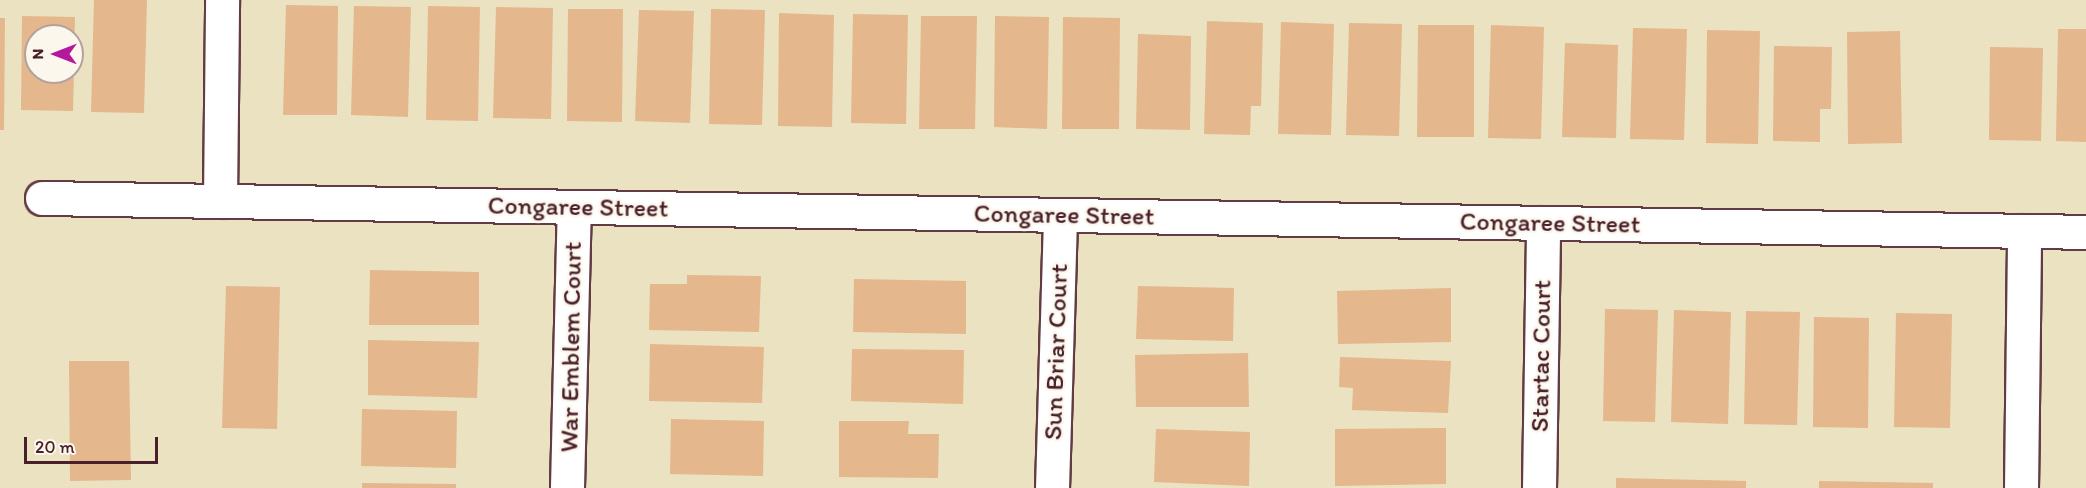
<!DOCTYPE html>
<html>
<head>
<meta charset="utf-8">
<style>
  body { margin:0 }
  #map { position:relative; width:2086px; height:488px; overflow:hidden; background:#ebe2c1; font-family:Itim,sans-serif }
  div>[style] { position:absolute }
  .building>* { inset:0; background:#e4b78c }
  .roads { filter:drop-shadow(2px 0 #623c42) drop-shadow(-2px 0 #623c42) drop-shadow(0 2px #623c42) drop-shadow(0 -2px #623c42) }
  .minor>* { height:33px; margin:-16.5px; padding:0 16.5px; transform-origin:16.5px; border-radius:16.5px; background:#fff }
  span { translate:-50% -50%; white-space:nowrap; text-align:center; line-height:1.15; -webkit-text-stroke:5px #fbf7ec; paint-order:stroke }
  .street-label { font-size:26px; color:#4a1f2b }
  .north { position:absolute; left:24px; top:24px; width:60px; height:60px; box-sizing:border-box; background:#fbf7ec; border:2px solid #b4a19f; border-radius:50%; rotate:270deg; font-size:16px; font-weight:700; line-height:24px; text-align:center; color:#4a1f2b }
  .north::after { content:''; display:block; margin:auto; width:21px; height:27px; background:#b5179e; clip-path:polygon(50% 0,100% 100%,50% 72%,0 100%) }
  .scale { position:absolute; left:24px; top:437px; width:134px; height:27px; box-sizing:border-box; border:3px solid #4a1f2b; border-top:0; padding-left:8px; font-size:18px; line-height:21px; white-space:nowrap; color:#4a1f2b; -webkit-text-stroke:4px #fbf7ec; paint-order:stroke }
</style>
</head>
<body>
<div id="map">
  <div class="building">
    <i style="clip-path:polygon(94px 0,147px 0,144px 113px,91px 112px)"></i>
    <i style="clip-path:polygon(286px 5px,338px 6px,337px 115px,283px 115px)"></i>
    <i style="clip-path:polygon(354px 6px,411px 7px,408px 117px,351px 115px)"></i>
    <i style="clip-path:polygon(428px 6px,480px 7px,478px 121px,426px 120px)"></i>
    <i style="clip-path:polygon(496px 7px,553px 8px,551px 119px,493px 118px)"></i>
    <i style="clip-path:polygon(568px 9px,623px 9px,622px 122px,567px 121px)"></i>
    <i style="clip-path:polygon(711px 9px,765px 10px,762px 125px,709px 124px)"></i>
    <i style="clip-path:polygon(639px 10px,694px 11px,690px 123px,635px 121px)"></i>
    <i style="clip-path:polygon(779px 13px,834px 15px,832px 127px,778px 126px)"></i>
    <i style="clip-path:polygon(853px 14px,908px 15px,906px 124px,851px 123px)"></i>
    <i style="clip-path:polygon(22px 16px,75px 17px,74px 71px,72px 36px,36px 36px,36px 72px,74px 72px,73px 111px,21px 110px)"></i>
    <i style="clip-path:polygon(921px 16px,977px 16px,975px 129px,919px 129px)"></i>
    <i style="clip-path:polygon(995px 16px,1049px 17px,1047px 129px,994px 127px)"></i>
    <i style="clip-path:polygon(1063px 17px,1120px 18px,1119px 129px,1062px 129px)"></i>
    <i style="clip-path:polygon(0 18px,5px 18px,4px 130px,0 130px)"></i>
    <i style="clip-path:polygon(1207px 21px,1263px 23px,1261px 106px,1251px 106px,1250px 135px,1204px 134px)"></i>
    <i style="clip-path:polygon(1281px 22px,1334px 24px,1331px 135px,1278px 134px)"></i>
    <i style="clip-path:polygon(1349px 23px,1402px 24px,1399px 136px,1346px 135px)"></i>
    <i style="clip-path:polygon(1418px 25px,1474px 25px,1474px 137px,1417px 137px)"></i>
    <i style="clip-path:polygon(1491px 25px,1544px 27px,1541px 139px,1488px 138px)"></i>
    <i style="clip-path:polygon(1633px 28px,1687px 29px,1684px 140px,1630px 139px)"></i>
    <i style="clip-path:polygon(2058px 29px,2086px 29px,2086px 142px,2056px 141px)"></i>
    <i style="clip-path:polygon(1707px 30px,1760px 31px,1758px 144px,1706px 143px)"></i>
    <i style="clip-path:polygon(1900px 31px,1902px 143px,1848px 144px,1847px 32px)"></i>
    <i style="clip-path:polygon(1138px 34px,1191px 36px,1190px 130px,1136px 129px)"></i>
    <i style="clip-path:polygon(1565px 43px,1618px 45px,1616px 138px,1562px 137px)"></i>
    <i style="clip-path:polygon(1774px 46px,1832px 47px,1831px 109px,1820px 109px,1820px 142px,1773px 141px)"></i>
    <i style="clip-path:polygon(1990px 47px,2043px 48px,2041px 141px,1989px 140px)"></i>
    <i style="clip-path:polygon(370px 270px,479px 272px,479px 325px,369px 325px)"></i>
    <i style="clip-path:polygon(687px 275px,761px 276px,759px 332px,649px 330px,650px 284px,687px 284px)"></i>
    <i style="clip-path:polygon(854px 279px,966px 281px,966px 334px,853px 332px)"></i>
    <i style="clip-path:polygon(226px 286px,280px 287px,277px 429px,222px 428px)"></i>
    <i style="clip-path:polygon(1138px 286px,1234px 288px,1233px 341px,1136px 339px)"></i>
    <i style="clip-path:polygon(1451px 288px,1451px 342px,1338px 344px,1337px 291px)"></i>
    <i style="clip-path:polygon(1605px 309px,1658px 310px,1655px 422px,1603px 421px)"></i>
    <i style="clip-path:polygon(1674px 310px,1731px 312px,1728px 424px,1671px 422px)"></i>
    <i style="clip-path:polygon(1746px 311px,1800px 312px,1797px 425px,1744px 424px)"></i>
    <i style="clip-path:polygon(1896px 313px,1952px 314px,1950px 428px,1894px 427px)"></i>
    <i style="clip-path:polygon(1814px 317px,1869px 318px,1868px 428px,1813px 427px)"></i>
    <i style="clip-path:polygon(368px 340px,479px 342px,477px 398px,368px 395px)"></i>
    <i style="clip-path:polygon(650px 344px,764px 347px,762px 403px,649px 401px)"></i>
    <i style="clip-path:polygon(852px 349px,964px 350px,963px 404px,851px 401px)"></i>
    <i style="clip-path:polygon(1248px 353px,1249px 407px,1136px 407px,1135px 355px)"></i>
    <i style="clip-path:polygon(1340px 357px,1451px 361px,1448px 413px,1352px 410px,1353px 388px,1339px 387px)"></i>
    <i style="clip-path:polygon(69px 361px,129px 361px,131px 480px,70px 481px)"></i>
    <i style="clip-path:polygon(362px 409px,457px 411px,456px 468px,361px 466px)"></i>
    <i style="clip-path:polygon(671px 419px,764px 421px,763px 476px,670px 474px)"></i>
    <i style="clip-path:polygon(839px 421px,909px 421px,908px 434px,939px 434px,938px 478px,839px 477px)"></i>
    <i style="clip-path:polygon(1446px 428px,1446px 484px,1335px 486px,1335px 429px)"></i>
    <i style="clip-path:polygon(1156px 429px,1250px 432px,1249px 486px,1154px 482px)"></i>
    <i style="clip-path:polygon(1616px 478px,1746px 481px,1746px 488px,1616px 488px)"></i>
    <i style="clip-path:polygon(1819px 481px,1933px 483px,1933px 488px,1819px 488px)"></i>
    <i style="clip-path:polygon(362px 483px,456px 484px,456px 488px,362px 488px)"></i>
  </div>
  <div class="roads">
    <div class="minor">
      <i style="left:42px;top:198px;width:2044px;rotate:0.95deg"></i>
      <i style="left:220px;top:201px;width:201px;rotate:-89.4deg"></i>
      <i style="left:567px;top:487px;width:280px;rotate:-88.6deg"></i>
      <i style="left:1052px;top:488px;width:273px;rotate:-88.3deg"></i>
      <i style="left:1539px;top:488px;width:265px;rotate:-89.1deg"></i>
      <i style="left:2021px;top:488px;width:257px;rotate:-89.3deg"></i>
    </div>
  </div>
  <div class="street-label">
    <span style="left:578px;top:207px;rotate:1deg">Congaree Street</span>
    <span style="left:1064px;top:215px;rotate:1deg">Congaree Street</span>
    <span style="left:1550px;top:223px;rotate:1deg">Congaree Street</span>
    <span style="left:571px;top:347px;rotate:-89deg">War Emblem Court</span>
    <span style="left:1056px;top:352px;rotate:-88deg">Sun Briar Court</span>
    <span style="left:1541px;top:356px;rotate:-89deg">Startac Court</span>
  </div>
  <div class="north">N</div>
  <div class="scale">20 m</div>
</div>
</body>
</html>
